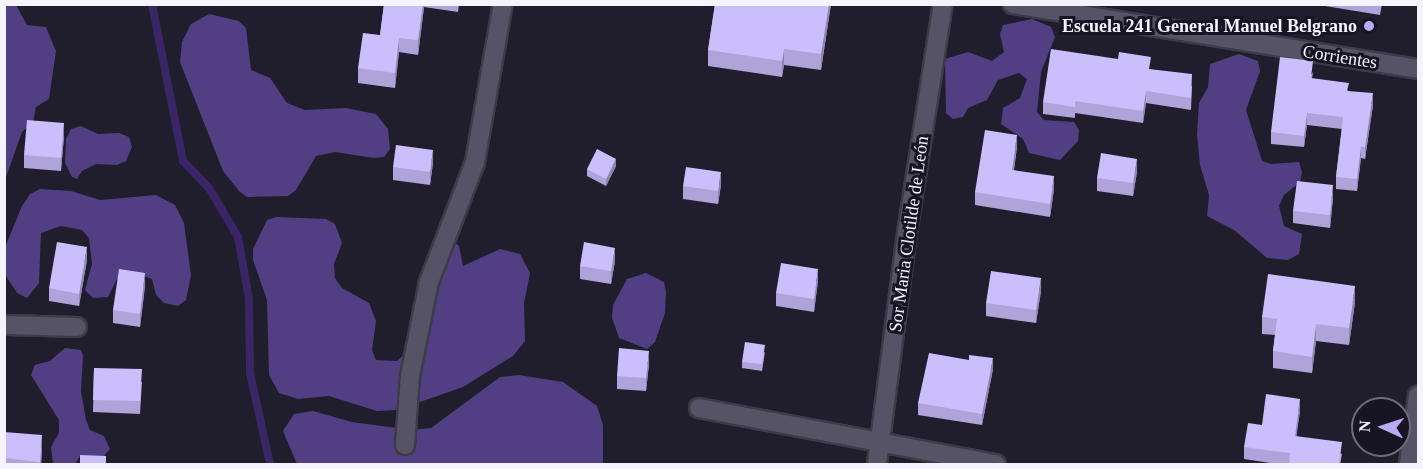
<!DOCTYPE html>
<html>
<head>
<meta charset="utf-8">
<style>
  body { margin:0 }
  #map { position:relative; width:1423px; height:469px; overflow:hidden; background:#201d2c; font-family:Georgia,serif }
  div>[style] { position:absolute }
  .forest>* { inset:0; background:#523f83 }
  .stream>* { height:8px; margin:-4px; padding:0 4px; transform-origin:4px; border-radius:4px; background:#3a2667 }
  .roads { filter:drop-shadow(2px 0 #3d3b47) drop-shadow(-2px 0 #3d3b47) drop-shadow(0 2px #3d3b47) drop-shadow(0 -2px #3d3b47) }
  .street>* { height:18px; margin:-9px; padding:0 9px; transform-origin:9px; border-radius:9px; background:#575366 }
  .secondary>* { height:18px; margin:-9px; padding:0 9px; transform-origin:9px; border-radius:9px; background:#575366 }
  .wall>* { inset:0; background:#afa3da }
  .shaded-wall>* { inset:0; background:#8e85b1 }
  .building>* { inset:0; background:#cbbefd }
  .dots>* { width:16px; height:16px; translate:-50% -50%; box-sizing:border-box; border:3px solid #171423; border-radius:50% }
  span { translate:-50% -50%; white-space:nowrap; text-align:center; line-height:1.15; -webkit-text-stroke:6px #171423; paint-order:stroke }
  .poi-label { font-size:18px; color:#f4f3fe; font-weight:700 }
  .right { translate:-100% -50%; text-align:right }
  .street-label { font-size:18px; color:#f4f3fe }
  .frame { position:absolute; inset:0; border:6px solid #f4f3fe; pointer-events:none }
  .north { position:absolute; left:1351px; top:397px; width:60px; height:60px; box-sizing:border-box; background:#171423; border:2px solid #6f6d7b; border-radius:50%; rotate:273deg; font-size:16px; font-weight:700; line-height:24px; text-align:center; color:#f4f3fe }
  .north::after { content:''; display:block; margin:auto; width:21px; height:27px; background:#bbaaf6; clip-path:polygon(50% 0,100% 100%,50% 72%,0 100%) }
</style>
</head>
<body>
<div id="map">
  <div class="forest">
    <i style="clip-path:polygon(5px 5px,16px 5px,27px 25px,46px 27px,56px 51px,49px 99px,36px 107px,33px 122px,22px 132px,5px 180px)"></i>
    <i style="clip-path:polygon(209px 14px,239px 21px,246px 28px,251px 70px,270px 78px,287px 103px,305px 110px,346px 108px,376px 114px,388px 129px,390px 149px,384px 157px,374px 158px,335px 152px,316px 156px,296px 190px,288px 196px,247px 197px,239px 191px,223px 171px,180px 62px,182px 42px,191px 24px)"></i>
    <i style="clip-path:polygon(1032px 19px,1051px 27px,1055px 37px,1041px 72px,1037px 112px,1044px 120px,1074px 122px,1079px 130px,1078px 141px,1060px 160px,1029px 153px,1023px 139px,1001px 124px,1003px 108px,1020px 98px,1027px 79px,1019px 73px,998px 80px,987px 100px,968px 108px,963px 117px,953px 119px,946px 113px,945px 59px,968px 52px,992px 61px,1004px 52px,1000px 34px,1003px 25px)"></i>
    <i style="clip-path:polygon(1239px 54px,1258px 61px,1260px 71px,1246px 110px,1262px 161px,1271px 164px,1299px 162px,1302px 172px,1300px 182px,1284px 195px,1279px 206px,1284px 226px,1302px 234px,1299px 254px,1288px 260px,1267px 258px,1234px 230px,1207px 216px,1209px 195px,1200px 165px,1197px 134px,1199px 103px,1208px 87px,1210px 64px)"></i>
    <i style="clip-path:polygon(81px 126px,98px 134px,119px 133px,129px 137px,132px 147px,126px 161px,117px 165px,96px 164px,82px 171px,77px 179px,72px 177px,65px 163px,66px 139px,71px 129px)"></i>
    <i style="clip-path:polygon(40px 189px,71px 191px,100px 200px,156px 195px,175px 205px,184px 223px,191px 275px,186px 300px,178px 306px,164px 303px,156px 295px,152px 279px,129px 271px,117px 279px,108px 297px,93px 298px,85px 290px,92px 264px,89px 238px,82px 230px,61px 226px,41px 233px,39px 283px,27px 298px,17px 293px,6px 276px,6px 245px,22px 206px,30px 194px)"></i>
    <i style="clip-path:polygon(276px 217px,326px 219px,335px 224px,342px 243px,334px 264px,335px 278px,342px 288px,369px 303px,376px 321px,372px 350px,376px 360px,397px 361px,412px 347px,425px 266px,442px 241px,452px 240px,459px 246px,463px 266px,500px 249px,520px 254px,530px 273px,524px 303px,525px 341px,513px 356px,463px 387px,397px 410px,377px 411px,329px 396px,298px 399px,279px 393px,269px 375px,267px 300px,253px 260px,253px 249px,267px 220px)"></i>
    <i style="clip-path:polygon(646px 273px,664px 282px,666px 292px,665px 313px,655px 342px,647px 349px,619px 338px,612px 318px,613px 305px,627px 279px)"></i>
    <i style="clip-path:polygon(65px 348px,81px 350px,83px 355px,81px 391px,86px 420px,90px 430px,104px 436px,110px 449px,103px 457px,80px 456px,75px 464px,53px 464px,51px 447px,59px 433px,59px 420px,31px 375px,35px 365px,50px 361px)"></i>
    <i style="clip-path:polygon(519px 375px,563px 382px,597px 406px,603px 425px,603px 464px,297px 464px,283px 431px,294px 414px,313px 411px,352px 422px,411px 430px,431px 428px,500px 377px)"></i>
  </div>
  <div class="stream">
    <i style="left:152px;top:4px;width:160px;rotate:78.8deg"></i>
    <i style="left:183px;top:161px;width:37px;rotate:46deg"></i>
    <i style="left:209px;top:188px;width:57px;rotate:59.4deg"></i>
    <i style="left:238px;top:237px;width:63px;rotate:79.9deg"></i>
    <i style="left:249px;top:299px;width:74px;rotate:89.2deg"></i>
    <i style="left:250px;top:373px;width:93px;rotate:77.6deg"></i>
  </div>
  <div class="roads">
    <div class="street">
      <i style="left:1013px;top:4px;width:410px;rotate:9.1deg"></i>
      <i style="left:4px;top:325px;width:73px;rotate:1.6deg"></i>
      <i style="left:699px;top:408px;width:302px;rotate:10.7deg"></i>
      <i style="left:405px;top:445px;width:69px;rotate:-85.9deg"></i>
      <i style="left:410px;top:376px;width:96px;rotate:-78.6deg"></i>
      <i style="left:429px;top:282px;width:129px;rotate:-69deg"></i>
      <i style="left:475px;top:162px;width:160px;rotate:-80deg"></i>
      <i style="left:877px;top:464px;width:233px;rotate:-82.6deg"></i>
      <i style="left:907px;top:233px;width:232px;rotate:-81.1deg"></i>
    </div>
    <div class="secondary">
      <i style="left:1409px;top:464px;width:69px;rotate:-82.5deg"></i>
    </div>
  </div>
  <div class="wall">
    <i style="clip-path:polygon(384px 4px,459px 4px,458px 12px,424px 7px,418px 55px,399px 52px,395px 88px,358px 83px,358px 68px,380px 35px)"></i>
    <i style="clip-path:polygon(715px 4px,831px 4px,821px 70px,784px 65px,782px 77px,708px 66px,708px 50px)"></i>
    <i style="clip-path:polygon(1313px 4px,1382px 4px,1380px 15px)"></i>
    <i style="clip-path:polygon(1150px 70px,1192px 86px,1191px 110px,1146px 103px,1143px 123px,1075px 113px,1075px 118px,1043px 114px,1043px 102px)"></i>
    <i style="clip-path:polygon(1313px 72px,1312px 79px,1349px 91px,1373px 105px,1365px 159px,1361px 158px,1357px 191px,1336px 189px,1336px 177px,1342px 129px,1307px 125px,1304px 147px,1271px 144px,1271px 132px)"></i>
    <i style="clip-path:polygon(64px 136px,61px 171px,24px 168px,24px 155px)"></i>
    <i style="clip-path:polygon(1017px 147px,1014px 170px,1054px 189px,1050px 217px,975px 205px,975px 192px)"></i>
    <i style="clip-path:polygon(433px 163px,430px 185px,393px 180px,393px 167px)"></i>
    <i style="clip-path:polygon(616px 166px,606px 186px,587px 176px,587px 169px)"></i>
    <i style="clip-path:polygon(1137px 172px,1133px 196px,1097px 191px,1097px 178px)"></i>
    <i style="clip-path:polygon(721px 185px,718px 204px,683px 199px,683px 186px)"></i>
    <i style="clip-path:polygon(1333px 198px,1330px 228px,1293px 223px,1293px 211px)"></i>
    <i style="clip-path:polygon(87px 260px,79px 306px,49px 301px,49px 288px)"></i>
    <i style="clip-path:polygon(615px 261px,611px 284px,580px 279px,580px 266px)"></i>
    <i style="clip-path:polygon(818px 281px,814px 312px,776px 306px,776px 293px)"></i>
    <i style="clip-path:polygon(145px 286px,140px 327px,113px 323px,113px 310px)"></i>
    <i style="clip-path:polygon(1041px 291px,1036px 323px,986px 316px,986px 303px)"></i>
    <i style="clip-path:polygon(1355px 302px,1349px 345px,1316px 341px,1312px 373px,1273px 368px,1273px 351px,1275px 335px,1262px 334px,1262px 317px)"></i>
    <i style="clip-path:polygon(765px 352px,762px 371px,742px 368px,742px 362px)"></i>
    <i style="clip-path:polygon(649px 364px,646px 391px,617px 389px,617px 376px)"></i>
    <i style="clip-path:polygon(94px 368px,142px 382px,140px 414px,93px 412px)"></i>
    <i style="clip-path:polygon(993px 369px,982px 425px,918px 415px,918px 403px)"></i>
    <i style="clip-path:polygon(1300px 411px,1296px 436px,1342px 454px,1340px 465px,1284px 465px,1244px 459px,1244px 447px,1262px 425px)"></i>
    <i style="clip-path:polygon(4px 432px,42px 448px,41px 465px,4px 465px)"></i>
  </div>
  <div class="shaded-wall">
    <i style="clip-path:polygon(423px 4px,424px 4px,424px 7px,418px 55px,418px 40px)"></i>
    <i style="clip-path:polygon(829px 4px,831px 4px,821px 70px,821px 54px)"></i>
    <i style="clip-path:polygon(399px 38px,399px 52px,395px 88px,395px 73px)"></i>
    <i style="clip-path:polygon(784px 49px,784px 65px,782px 77px,782px 61px)"></i>
    <i style="clip-path:polygon(1146px 91px,1146px 103px,1143px 123px,1143px 111px)"></i>
    <i style="clip-path:polygon(1373px 93px,1373px 105px,1365px 159px,1365px 147px)"></i>
    <i style="clip-path:polygon(1307px 113px,1307px 125px,1304px 147px,1304px 136px)"></i>
    <i style="clip-path:polygon(64px 123px,64px 136px,61px 171px,61px 158px)"></i>
    <i style="clip-path:polygon(1017px 135px,1017px 147px,1012px 183px,1012px 170px)"></i>
    <i style="clip-path:polygon(1361px 146px,1361px 158px,1357px 191px,1357px 179px)"></i>
    <i style="clip-path:polygon(433px 150px,433px 163px,430px 185px,430px 172px)"></i>
    <i style="clip-path:polygon(616px 159px,616px 166px,606px 186px,606px 179px)"></i>
    <i style="clip-path:polygon(1137px 159px,1137px 172px,1133px 196px,1133px 183px)"></i>
    <i style="clip-path:polygon(721px 172px,721px 185px,718px 204px,718px 191px)"></i>
    <i style="clip-path:polygon(1054px 176px,1054px 189px,1050px 217px,1050px 204px)"></i>
    <i style="clip-path:polygon(1333px 185px,1333px 198px,1330px 228px,1330px 215px)"></i>
    <i style="clip-path:polygon(87px 247px,87px 260px,79px 306px,79px 294px)"></i>
    <i style="clip-path:polygon(615px 248px,615px 261px,611px 284px,611px 271px)"></i>
    <i style="clip-path:polygon(818px 269px,818px 281px,814px 312px,814px 299px)"></i>
    <i style="clip-path:polygon(145px 273px,145px 286px,140px 327px,140px 314px)"></i>
    <i style="clip-path:polygon(1041px 278px,1041px 291px,1036px 323px,1036px 310px)"></i>
    <i style="clip-path:polygon(1355px 286px,1355px 302px,1349px 345px,1349px 328px)"></i>
    <i style="clip-path:polygon(1316px 324px,1316px 341px,1312px 373px,1312px 357px)"></i>
    <i style="clip-path:polygon(649px 351px,649px 364px,646px 391px,646px 378px)"></i>
    <i style="clip-path:polygon(993px 358px,993px 369px,982px 425px,982px 414px)"></i>
    <i style="clip-path:polygon(1300px 399px,1300px 411px,1295px 448px,1295px 436px)"></i>
    <i style="clip-path:polygon(42px 435px,42px 448px,41px 465px,40px 465px)"></i>
  </div>
  <div class="building">
    <i style="clip-path:polygon(384px 4px,423px 4px,418px 40px,399px 38px,395px 73px,358px 68px,363px 33px,380px 35px)"></i>
    <i style="clip-path:polygon(715px 4px,829px 4px,821px 54px,784px 49px,782px 61px,708px 50px)"></i>
    <i style="clip-path:polygon(1051px 49px,1118px 59px,1119px 52px,1151px 57px,1149px 69px,1192px 74px,1191px 98px,1146px 91px,1143px 111px,1075px 101px,1075px 107px,1043px 102px)"></i>
    <i style="clip-path:polygon(1280px 57px,1313px 61px,1311px 78px,1349px 83px,1347px 91px,1373px 93px,1365px 147px,1361px 146px,1357px 179px,1336px 177px,1343px 117px,1307px 113px,1304px 136px,1271px 132px)"></i>
    <i style="clip-path:polygon(27px 120px,64px 123px,61px 158px,24px 155px)"></i>
    <i style="clip-path:polygon(985px 130px,1017px 135px,1012px 170px,1054px 176px,1050px 204px,975px 192px)"></i>
    <i style="clip-path:polygon(396px 145px,433px 150px,430px 172px,393px 167px)"></i>
    <i style="clip-path:polygon(597px 149px,616px 159px,606px 179px,587px 169px)"></i>
    <i style="clip-path:polygon(1101px 153px,1137px 159px,1133px 183px,1097px 178px)"></i>
    <i style="clip-path:polygon(686px 167px,721px 172px,718px 191px,683px 186px)"></i>
    <i style="clip-path:polygon(1297px 181px,1333px 185px,1330px 215px,1293px 211px)"></i>
    <i style="clip-path:polygon(57px 242px,87px 247px,79px 294px,49px 288px)"></i>
    <i style="clip-path:polygon(584px 242px,615px 248px,611px 271px,580px 266px)"></i>
    <i style="clip-path:polygon(781px 263px,818px 269px,814px 299px,776px 293px)"></i>
    <i style="clip-path:polygon(119px 269px,145px 273px,140px 314px,113px 310px)"></i>
    <i style="clip-path:polygon(991px 271px,1041px 278px,1036px 310px,986px 303px)"></i>
    <i style="clip-path:polygon(1268px 274px,1355px 286px,1349px 328px,1316px 324px,1312px 357px,1273px 351px,1277px 319px,1262px 317px)"></i>
    <i style="clip-path:polygon(745px 342px,765px 345px,762px 364px,742px 362px)"></i>
    <i style="clip-path:polygon(619px 348px,649px 351px,646px 378px,617px 376px)"></i>
    <i style="clip-path:polygon(929px 353px,969px 360px,969px 355px,993px 358px,982px 414px,918px 403px)"></i>
    <i style="clip-path:polygon(94px 368px,142px 369px,140px 401px,93px 400px)"></i>
    <i style="clip-path:polygon(1266px 394px,1300px 399px,1295px 436px,1342px 442px,1339px 465px,1289px 465px,1290px 453px,1244px 447px,1248px 423px,1262px 425px)"></i>
    <i style="clip-path:polygon(4px 432px,42px 435px,40px 462px,4px 458px)"></i>
    <i style="clip-path:polygon(80px 455px,106px 456px,106px 465px,80px 465px)"></i>
  </div>
  <div class="dots">
    <i style="left:1369px;top:26px;background:#bbaaf6"></i>
  </div>
  <div class="poi-label">
    <span class="right" style="left:1357px;top:26px">Escuela 241 General Manuel Belgrano</span>
  </div>
  <div class="street-label">
    <span style="left:1340px;top:57px;rotate:9deg">Corrientes</span>
    <span style="left:909px;top:234px;rotate:-82deg">Sor Maria Clotilde de León</span>
  </div>
  <div class="frame"></div>
  <div class="north">N</div>
</div>
</body>
</html>
